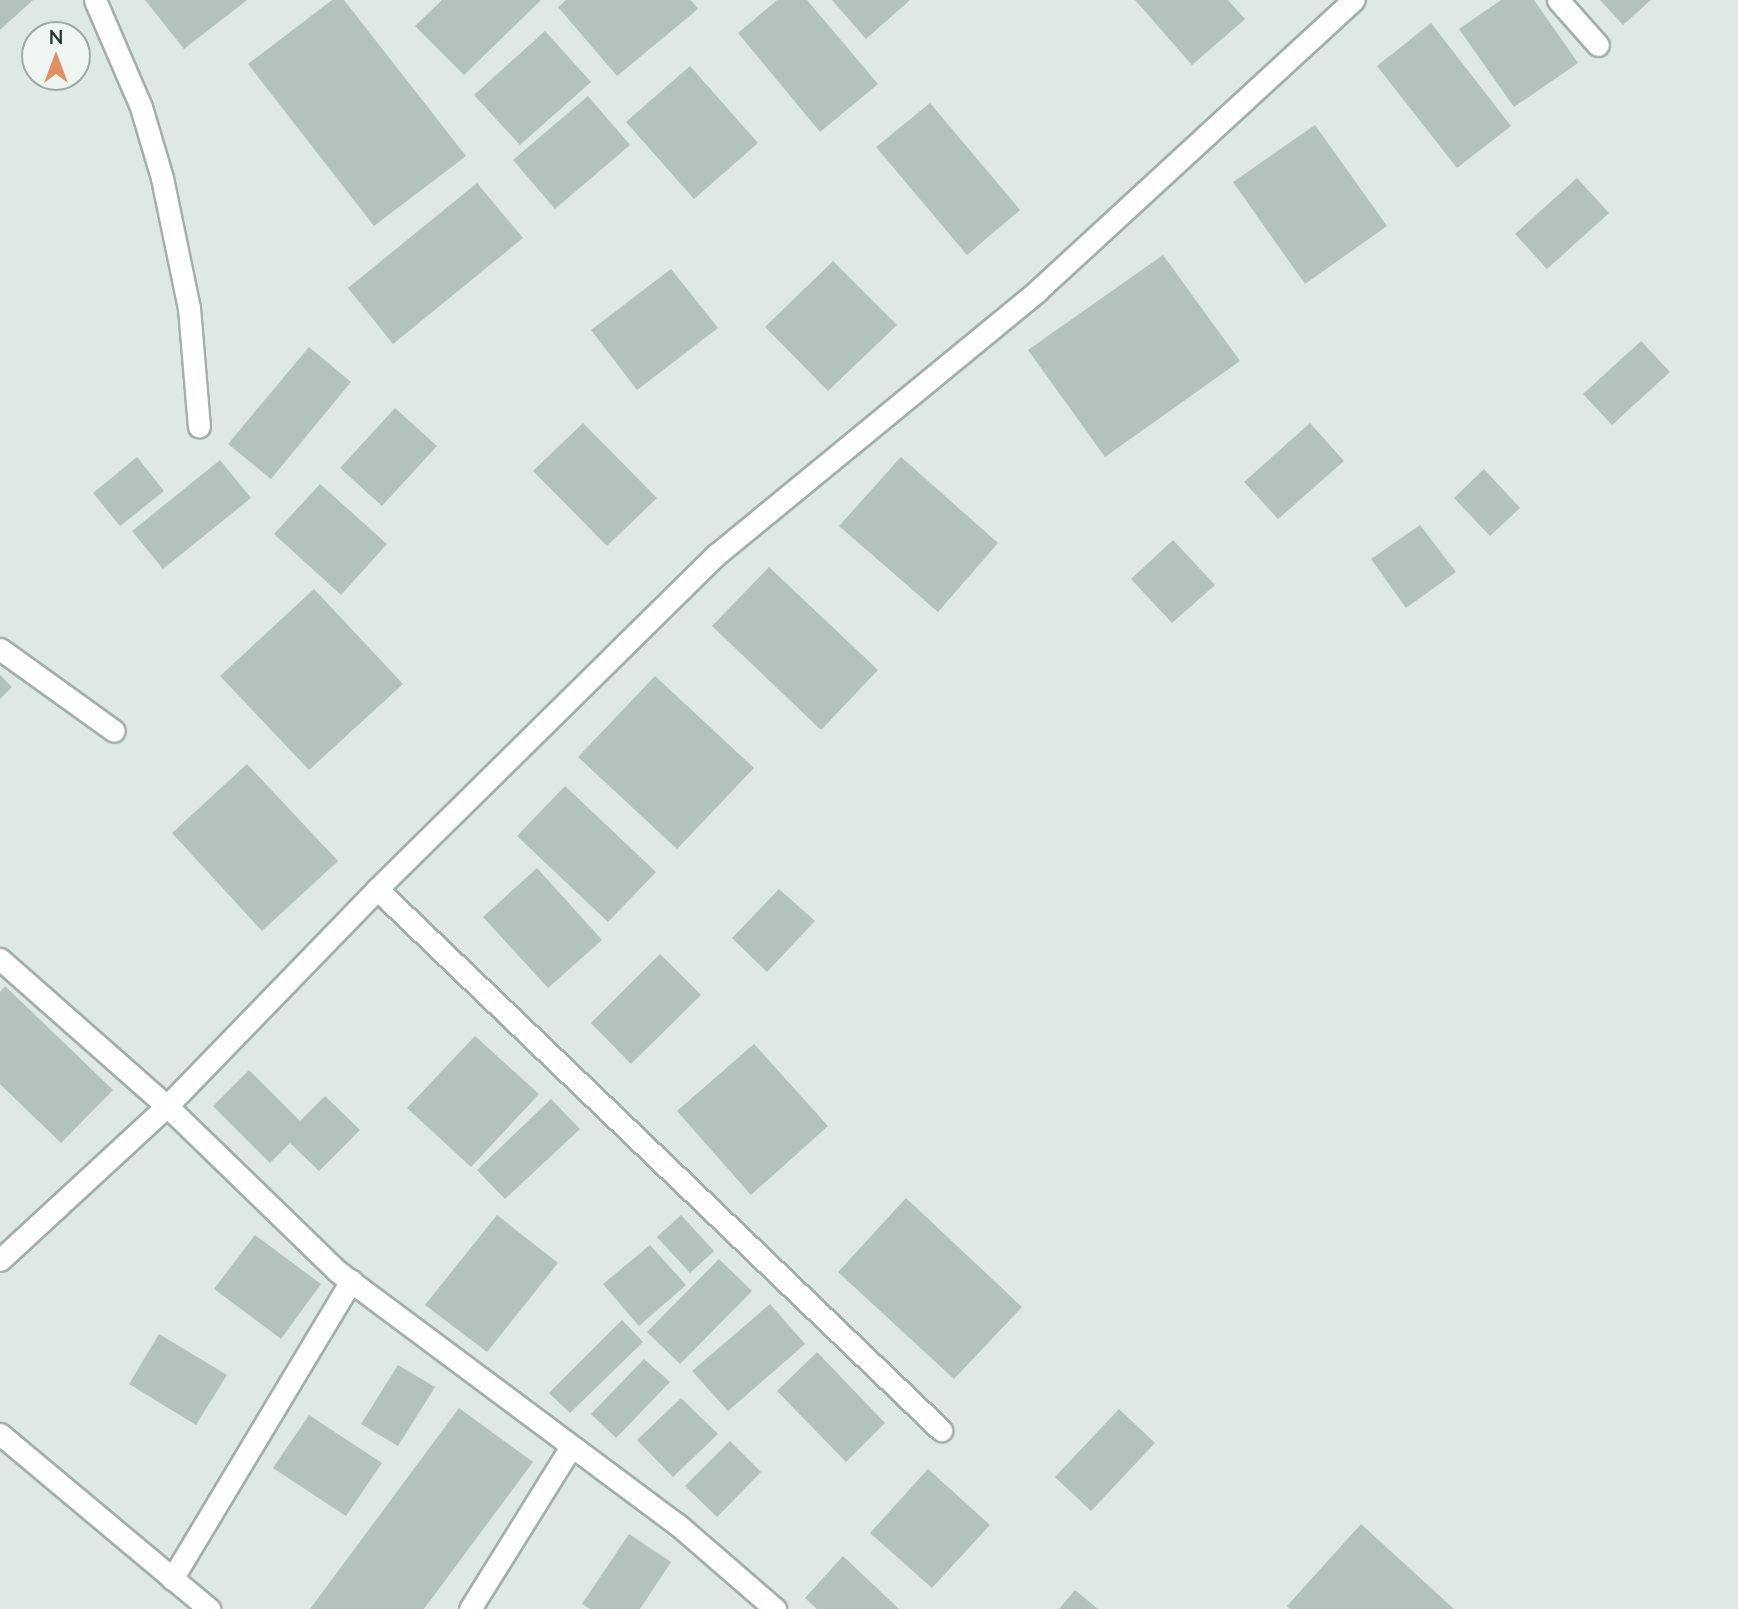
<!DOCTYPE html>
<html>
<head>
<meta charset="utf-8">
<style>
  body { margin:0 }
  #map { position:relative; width:1738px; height:1609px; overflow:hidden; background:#dee8e5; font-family:Lato,sans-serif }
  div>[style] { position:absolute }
  .building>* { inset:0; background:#b4c2be }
  .roads { filter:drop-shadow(2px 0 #a2afac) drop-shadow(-2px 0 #a2afac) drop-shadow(0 2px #a2afac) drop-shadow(0 -2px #a2afac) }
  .minor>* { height:21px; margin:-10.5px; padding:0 10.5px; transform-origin:10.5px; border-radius:10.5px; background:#fff }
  span { translate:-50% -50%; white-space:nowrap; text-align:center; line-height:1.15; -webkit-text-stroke:7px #eef5f2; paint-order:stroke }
  .north { position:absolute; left:21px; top:21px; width:70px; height:70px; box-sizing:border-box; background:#eef5f2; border:2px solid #9ca9a5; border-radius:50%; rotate:0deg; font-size:19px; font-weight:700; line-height:28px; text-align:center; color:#213632 }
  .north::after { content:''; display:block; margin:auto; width:24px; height:32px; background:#e28f62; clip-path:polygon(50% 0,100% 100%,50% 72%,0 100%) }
</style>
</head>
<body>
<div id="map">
  <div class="building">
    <i style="clip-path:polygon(0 0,33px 0,0 30px)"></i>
    <i style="clip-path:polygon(145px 0,247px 0,184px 49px)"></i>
    <i style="clip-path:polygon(332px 0,344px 0,466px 156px,374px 226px,248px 64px)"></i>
    <i style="clip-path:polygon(442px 0,541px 0,464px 75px,415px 26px)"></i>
    <i style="clip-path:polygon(566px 0,691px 0,698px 9px,617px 76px,558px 7px)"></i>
    <i style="clip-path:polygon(777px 0,807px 0,878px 84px,820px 132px,738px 33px)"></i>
    <i style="clip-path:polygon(832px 0,910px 0,866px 39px)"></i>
    <i style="clip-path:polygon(1135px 0,1228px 0,1245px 19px,1192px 65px)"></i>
    <i style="clip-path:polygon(1501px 0,1534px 0,1578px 63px,1514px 107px,1459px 29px)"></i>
    <i style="clip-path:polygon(1600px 0,1651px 0,1623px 25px)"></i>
    <i style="clip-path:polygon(1431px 23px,1511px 126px,1457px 168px,1377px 66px)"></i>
    <i style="clip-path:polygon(545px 31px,591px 82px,520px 145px,474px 95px)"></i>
    <i style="clip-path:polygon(690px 66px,758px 143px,694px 199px,626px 122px)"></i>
    <i style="clip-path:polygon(588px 96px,630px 145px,555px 209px,513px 160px)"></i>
    <i style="clip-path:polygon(930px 103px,1020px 210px,967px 255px,876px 147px)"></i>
    <i style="clip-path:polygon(1315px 125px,1387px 226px,1305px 284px,1233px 182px)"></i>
    <i style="clip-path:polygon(1577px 178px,1609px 213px,1547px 269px,1515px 234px)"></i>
    <i style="clip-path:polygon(477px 183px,523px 238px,393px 344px,348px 288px)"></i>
    <i style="clip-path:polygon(1163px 255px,1240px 361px,1105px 457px,1028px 350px)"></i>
    <i style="clip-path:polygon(833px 261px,897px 325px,828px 391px,765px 327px)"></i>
    <i style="clip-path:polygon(671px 269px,718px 328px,637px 390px,591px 330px)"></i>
    <i style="clip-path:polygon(1641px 341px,1670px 372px,1612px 425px,1583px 394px)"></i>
    <i style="clip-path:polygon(309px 347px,351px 382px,271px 479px,228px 444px)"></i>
    <i style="clip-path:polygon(395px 408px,437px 446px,382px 506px,340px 468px)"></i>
    <i style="clip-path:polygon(583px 423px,657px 498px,607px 546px,533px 471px)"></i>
    <i style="clip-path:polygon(1310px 423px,1344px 461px,1278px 519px,1244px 482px)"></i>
    <i style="clip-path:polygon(137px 457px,164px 491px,120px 526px,93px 493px)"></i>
    <i style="clip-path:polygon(901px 457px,998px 543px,938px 612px,839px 526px)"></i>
    <i style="clip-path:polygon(220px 460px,251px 498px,163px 569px,132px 531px)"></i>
    <i style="clip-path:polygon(1484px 469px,1520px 508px,1490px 536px,1454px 498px)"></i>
    <i style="clip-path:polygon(320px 484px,387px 544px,341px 595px,274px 534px)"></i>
    <i style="clip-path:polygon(1420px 525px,1456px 572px,1406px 608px,1371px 559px)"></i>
    <i style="clip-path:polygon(1173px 540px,1215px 585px,1172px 623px,1131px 579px)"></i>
    <i style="clip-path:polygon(769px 567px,878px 670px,821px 730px,712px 626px)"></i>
    <i style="clip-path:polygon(314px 589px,403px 684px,309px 770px,220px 676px)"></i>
    <i style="clip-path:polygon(0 675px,12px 687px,0 699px)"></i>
    <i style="clip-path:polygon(655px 676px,754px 768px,677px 849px,578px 757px)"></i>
    <i style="clip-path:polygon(247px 764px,338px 861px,262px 931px,172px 833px)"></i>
    <i style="clip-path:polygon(565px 786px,656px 872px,608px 922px,517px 836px)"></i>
    <i style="clip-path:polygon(537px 868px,602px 940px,548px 988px,483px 917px)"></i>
    <i style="clip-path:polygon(779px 889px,815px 921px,767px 972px,732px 938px)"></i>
    <i style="clip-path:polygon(660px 954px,701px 995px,631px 1064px,591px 1023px)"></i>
    <i style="clip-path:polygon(5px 986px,113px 1090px,61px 1143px,0 1084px,0 992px)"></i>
    <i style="clip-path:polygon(475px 1036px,539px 1094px,471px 1167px,407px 1108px)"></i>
    <i style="clip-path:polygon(754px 1044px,828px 1126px,751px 1195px,677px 1111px)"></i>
    <i style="clip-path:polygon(249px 1070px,300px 1121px,325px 1096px,360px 1130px,319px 1171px,290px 1143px,270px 1163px,213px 1106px)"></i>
    <i style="clip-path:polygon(551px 1099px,580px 1129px,505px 1199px,477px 1170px)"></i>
    <i style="clip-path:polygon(906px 1198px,1022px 1307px,954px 1379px,838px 1272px)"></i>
    <i style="clip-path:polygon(497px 1215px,558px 1263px,487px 1352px,425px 1305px)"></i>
    <i style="clip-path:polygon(681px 1215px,714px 1251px,690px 1273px,657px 1237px)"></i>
    <i style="clip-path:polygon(255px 1235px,321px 1284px,281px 1339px,214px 1289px)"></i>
    <i style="clip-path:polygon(650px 1245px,686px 1285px,639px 1326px,603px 1284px)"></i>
    <i style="clip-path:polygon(719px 1259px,752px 1291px,680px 1364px,647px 1332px)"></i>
    <i style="clip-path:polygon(770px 1304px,805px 1344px,728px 1411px,692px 1371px)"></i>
    <i style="clip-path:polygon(622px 1320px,643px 1342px,570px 1413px,549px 1393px)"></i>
    <i style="clip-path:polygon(159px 1334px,227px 1375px,196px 1425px,129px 1384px)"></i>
    <i style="clip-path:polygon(817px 1352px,885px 1423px,846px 1462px,777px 1391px)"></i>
    <i style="clip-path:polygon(644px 1359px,670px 1382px,616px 1438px,591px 1414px)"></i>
    <i style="clip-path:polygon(398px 1365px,435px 1387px,398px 1446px,361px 1424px)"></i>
    <i style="clip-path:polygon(681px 1398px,718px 1434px,673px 1477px,637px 1440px)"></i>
    <i style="clip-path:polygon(459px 1408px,533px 1462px,424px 1609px,310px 1609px)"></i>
    <i style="clip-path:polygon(1119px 1409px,1155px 1443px,1091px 1511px,1055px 1477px)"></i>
    <i style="clip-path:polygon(309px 1415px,382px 1463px,346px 1516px,273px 1468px)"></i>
    <i style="clip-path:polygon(730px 1441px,761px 1472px,717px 1517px,685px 1486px)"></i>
    <i style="clip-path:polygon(928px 1469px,990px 1525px,932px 1588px,870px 1533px)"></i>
    <i style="clip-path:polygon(1361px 1524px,1454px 1609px,1290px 1609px,1287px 1606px)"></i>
    <i style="clip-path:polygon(629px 1534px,671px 1562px,640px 1609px,590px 1609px,582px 1604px)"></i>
    <i style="clip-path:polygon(843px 1556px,899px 1609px,817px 1609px,805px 1598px)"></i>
    <i style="clip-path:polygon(1075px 1590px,1098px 1609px,1059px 1609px)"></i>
  </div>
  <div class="roads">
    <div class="minor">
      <i style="left:95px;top:0;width:116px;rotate:66.7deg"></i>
      <i style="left:141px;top:107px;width:74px;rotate:73.5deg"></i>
      <i style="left:162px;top:178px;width:133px;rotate:78.3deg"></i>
      <i style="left:189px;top:308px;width:119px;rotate:85.2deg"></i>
      <i style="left:1558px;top:0;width:60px;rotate:48.4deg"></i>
      <i style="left:0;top:649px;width:140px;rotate:35.7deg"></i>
      <i style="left:377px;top:889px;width:782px;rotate:43.81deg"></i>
      <i style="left:0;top:959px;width:222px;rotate:41.4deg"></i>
      <i style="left:167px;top:1106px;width:237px;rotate:44.1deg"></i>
      <i style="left:337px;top:1271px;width:424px;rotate:36.7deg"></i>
      <i style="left:677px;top:1524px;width:130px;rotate:40.9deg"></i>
      <i style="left:0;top:1260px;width:227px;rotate:-42.7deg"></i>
      <i style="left:167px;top:1106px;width:302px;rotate:-45.9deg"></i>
      <i style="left:377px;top:889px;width:476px;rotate:-44.6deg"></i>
      <i style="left:716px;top:555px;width:416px;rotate:-39.4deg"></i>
      <i style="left:1037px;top:291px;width:430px;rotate:-42.6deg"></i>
      <i style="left:0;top:1434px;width:273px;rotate:39.9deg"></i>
      <i style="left:172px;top:1579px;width:348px;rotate:-59deg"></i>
      <i style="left:470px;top:1609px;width:191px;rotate:-58.1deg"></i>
    </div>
  </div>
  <div class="north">N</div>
</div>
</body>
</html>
